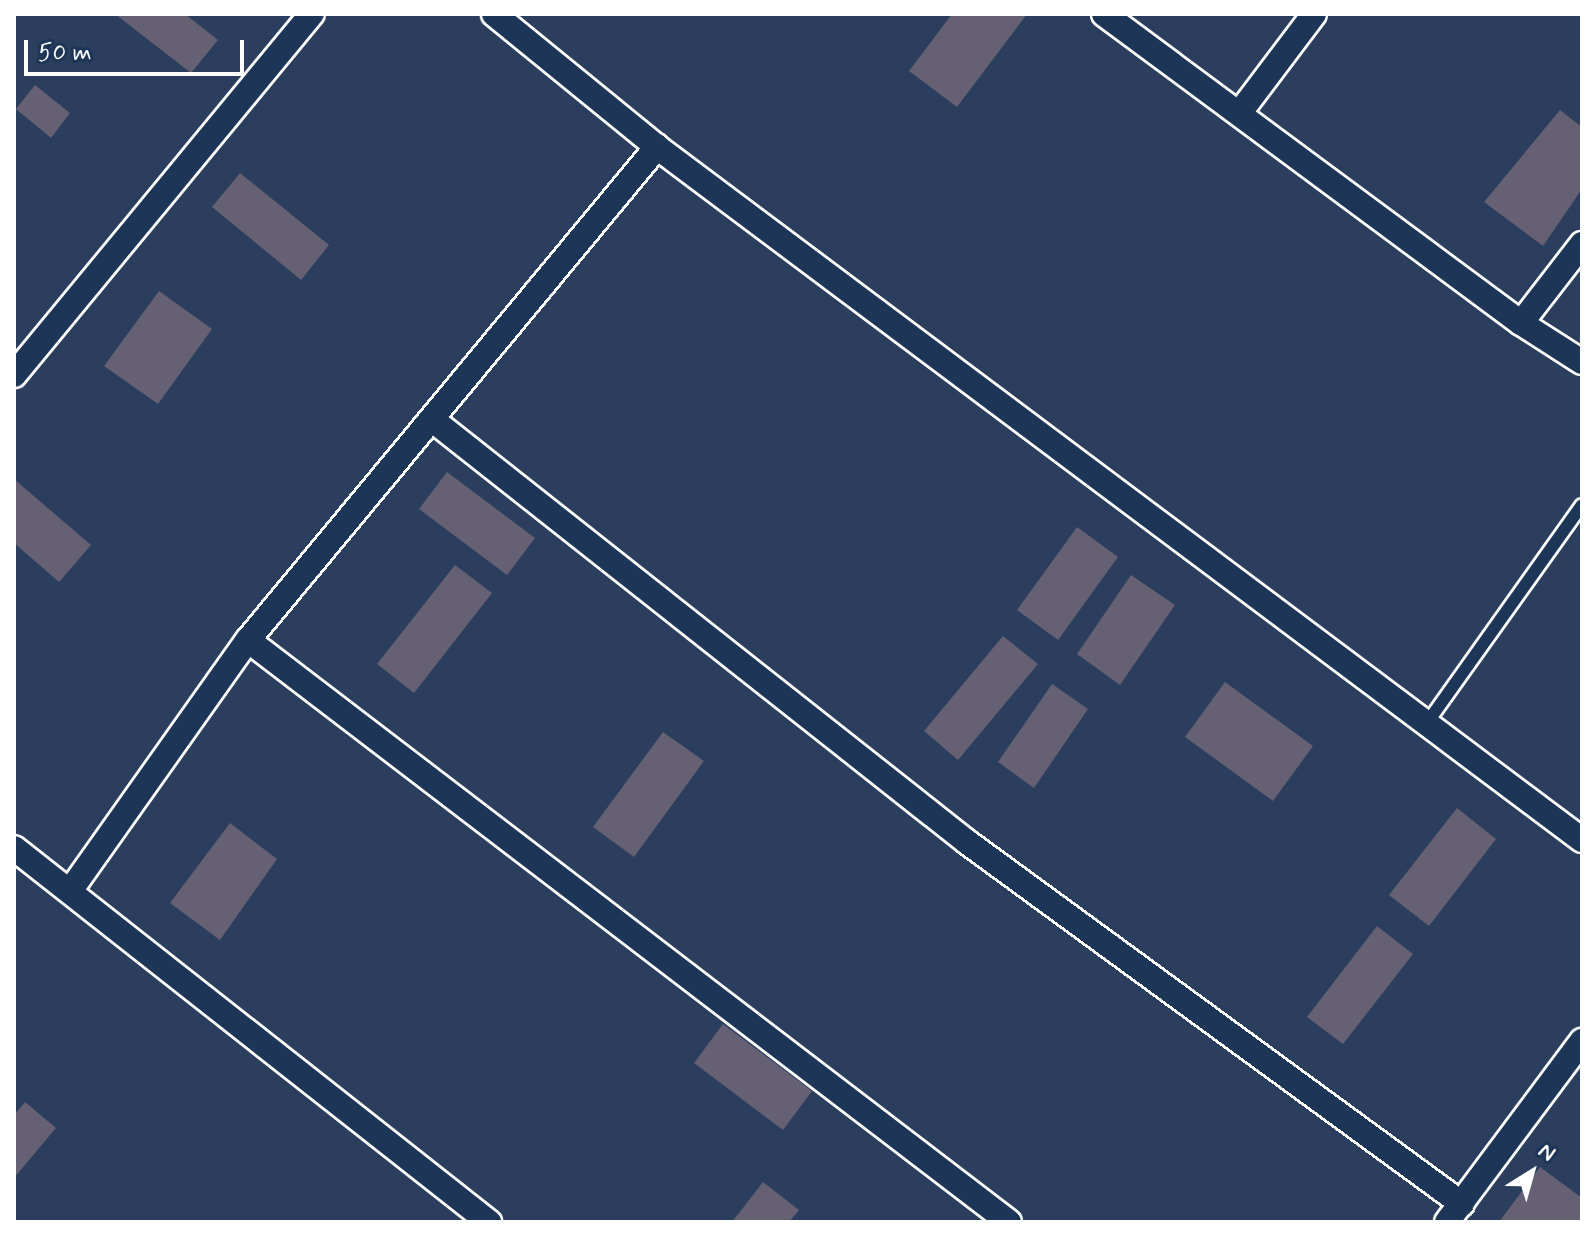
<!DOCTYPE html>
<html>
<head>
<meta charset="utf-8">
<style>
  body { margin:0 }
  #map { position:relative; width:1596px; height:1236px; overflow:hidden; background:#2b3e5d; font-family:Mynerve,sans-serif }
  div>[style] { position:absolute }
  .building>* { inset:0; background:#656073 }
  .roads { filter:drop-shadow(2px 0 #fff) drop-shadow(-2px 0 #fff) drop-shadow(0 2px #fff) drop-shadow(0 -2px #fff) }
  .lane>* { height:12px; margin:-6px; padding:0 6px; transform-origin:6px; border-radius:6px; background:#1d3557 }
  .street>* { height:24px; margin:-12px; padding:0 12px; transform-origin:12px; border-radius:12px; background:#1d3557 }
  span { translate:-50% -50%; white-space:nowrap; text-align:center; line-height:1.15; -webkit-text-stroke:6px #1d3557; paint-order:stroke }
  .frame { position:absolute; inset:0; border:16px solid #fff; pointer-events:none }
  .north { position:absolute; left:1492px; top:1132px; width:80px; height:80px; -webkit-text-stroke:6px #1d3557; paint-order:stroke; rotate:37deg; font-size:22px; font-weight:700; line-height:32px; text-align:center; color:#fff }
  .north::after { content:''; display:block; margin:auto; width:28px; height:36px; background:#fff; clip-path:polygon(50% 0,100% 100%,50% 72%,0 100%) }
  .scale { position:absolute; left:24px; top:40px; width:220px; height:36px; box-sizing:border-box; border:4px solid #fff; border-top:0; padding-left:10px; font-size:24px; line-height:28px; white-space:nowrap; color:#fff; -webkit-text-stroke:6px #1d3557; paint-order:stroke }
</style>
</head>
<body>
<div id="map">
  <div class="building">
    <i style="clip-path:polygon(115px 14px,185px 14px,218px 40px,191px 73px)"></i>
    <i style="clip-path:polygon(952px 14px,1027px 14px,957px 107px,909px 71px)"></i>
    <i style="clip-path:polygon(35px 85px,70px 113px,51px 138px,16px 109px)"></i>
    <i style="clip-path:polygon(1560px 110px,1582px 127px,1582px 189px,1543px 246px,1484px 202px)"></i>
    <i style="clip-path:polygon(240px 173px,329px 245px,301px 280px,212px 207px)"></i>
    <i style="clip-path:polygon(159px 291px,212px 329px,158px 404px,104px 366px)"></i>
    <i style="clip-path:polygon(447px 472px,535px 538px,507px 575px,419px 509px)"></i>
    <i style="clip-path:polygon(14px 479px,91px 545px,59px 582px,14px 543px)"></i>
    <i style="clip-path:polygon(1077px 527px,1118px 557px,1058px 640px,1017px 610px)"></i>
    <i style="clip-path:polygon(455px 565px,492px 593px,414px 693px,377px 664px)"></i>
    <i style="clip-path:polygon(1131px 575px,1175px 605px,1120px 685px,1077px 654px)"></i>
    <i style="clip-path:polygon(1003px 636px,1038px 664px,958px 760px,924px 731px)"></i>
    <i style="clip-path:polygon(1225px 682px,1313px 746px,1273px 801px,1185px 737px)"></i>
    <i style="clip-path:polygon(1052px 684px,1088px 709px,1034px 788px,998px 762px)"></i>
    <i style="clip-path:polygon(663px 732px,704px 761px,634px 857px,593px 827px)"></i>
    <i style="clip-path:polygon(1457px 808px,1496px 839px,1429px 926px,1389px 895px)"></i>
    <i style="clip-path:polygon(230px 823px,277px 859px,220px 940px,170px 903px)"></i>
    <i style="clip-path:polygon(1377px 926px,1413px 954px,1343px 1044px,1307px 1017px)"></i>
    <i style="clip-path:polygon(723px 1024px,812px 1091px,783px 1130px,694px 1063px)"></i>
    <i style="clip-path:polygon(25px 1102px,56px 1128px,14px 1178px,14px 1115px)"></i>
    <i style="clip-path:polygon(1540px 1167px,1582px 1198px,1582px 1222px,1499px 1222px)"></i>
    <i style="clip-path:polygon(763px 1182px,799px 1210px,789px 1222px,732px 1222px)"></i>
  </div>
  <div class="roads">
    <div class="lane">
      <i style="left:1427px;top:723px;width:267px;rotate:-54.6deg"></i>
    </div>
    <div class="street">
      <i style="left:494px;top:14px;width:210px;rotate:39.2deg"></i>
      <i style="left:657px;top:147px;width:1156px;rotate:36.84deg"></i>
      <i style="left:1104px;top:14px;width:519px;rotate:36.54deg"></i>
      <i style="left:1521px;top:323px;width:72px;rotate:32.6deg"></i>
      <i style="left:1241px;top:111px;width:121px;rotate:-53deg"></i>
      <i style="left:1521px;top:323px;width:100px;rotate:-52.3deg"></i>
      <i style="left:14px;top:375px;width:468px;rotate:-50.5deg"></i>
      <i style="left:434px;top:421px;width:679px;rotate:38.3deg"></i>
      <i style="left:967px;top:842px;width:613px;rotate:36.18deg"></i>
      <i style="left:248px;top:640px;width:958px;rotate:37.41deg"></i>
      <i style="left:14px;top:848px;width:605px;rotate:38.22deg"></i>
      <i style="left:70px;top:891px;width:308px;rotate:-54.7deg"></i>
      <i style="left:248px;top:640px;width:641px;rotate:-50.32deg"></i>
      <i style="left:1447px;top:1222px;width:226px;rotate:-53.3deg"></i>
    </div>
  </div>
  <div class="frame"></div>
  <div class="north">N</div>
  <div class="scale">50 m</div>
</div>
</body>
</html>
